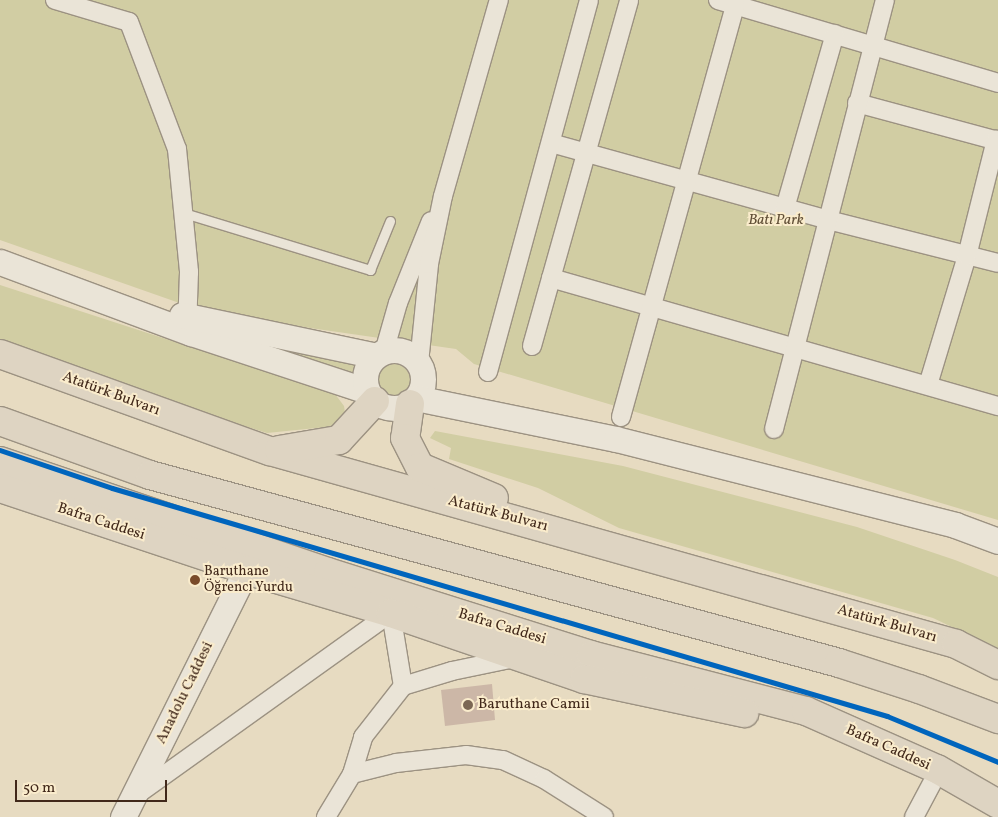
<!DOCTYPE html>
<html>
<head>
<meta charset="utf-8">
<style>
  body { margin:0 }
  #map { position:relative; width:998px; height:817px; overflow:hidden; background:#e7dbc1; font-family:Vollkorn,serif }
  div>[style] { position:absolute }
  .green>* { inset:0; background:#d1cda3 }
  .round { border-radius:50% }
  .building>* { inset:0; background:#ccb7a7 }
  .roads { filter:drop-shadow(1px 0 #9c9282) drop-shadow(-1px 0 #9c9282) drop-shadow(0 1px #9c9282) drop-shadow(0 -1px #9c9282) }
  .lane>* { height:9px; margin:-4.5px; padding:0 4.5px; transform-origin:4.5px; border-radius:4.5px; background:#eae4d7 }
  .street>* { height:18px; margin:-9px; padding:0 9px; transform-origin:9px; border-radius:9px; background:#eae4d7 }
  .secondary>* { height:25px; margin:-12.5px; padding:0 12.5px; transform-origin:12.5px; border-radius:12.5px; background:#eae4d7 }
  .secondary>.ring { margin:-12.5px; padding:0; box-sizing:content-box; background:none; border:25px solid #eae4d7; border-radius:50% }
  .primary>* { height:28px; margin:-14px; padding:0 14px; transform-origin:14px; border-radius:14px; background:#ded4c2 }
  .tram-1>* { height:5px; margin:-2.5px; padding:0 2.5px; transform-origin:2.5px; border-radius:2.5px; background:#0065bd }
  .dots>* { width:14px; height:14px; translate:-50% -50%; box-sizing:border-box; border:2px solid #faeccc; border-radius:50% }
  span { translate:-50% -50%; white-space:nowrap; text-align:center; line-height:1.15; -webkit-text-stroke:4px #faeccc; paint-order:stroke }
  .bus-label { font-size:14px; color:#41281a }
  .left { translate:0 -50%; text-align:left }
  .park-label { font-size:15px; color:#604e36; font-style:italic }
  .street-label { font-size:15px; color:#41281a }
  .poi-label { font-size:15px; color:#41281a }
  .scale { position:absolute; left:15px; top:780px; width:152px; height:22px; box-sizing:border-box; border:2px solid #41281a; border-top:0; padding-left:6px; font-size:15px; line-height:18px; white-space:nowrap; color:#41281a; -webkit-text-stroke:4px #faeccc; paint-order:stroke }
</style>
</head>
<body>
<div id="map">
  <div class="green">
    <i style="clip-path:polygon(0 0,998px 0,998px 520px,474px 364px,456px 349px,310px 328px,188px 306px,0 240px)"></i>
    <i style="clip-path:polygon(0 285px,335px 394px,344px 406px,346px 420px,336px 426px,267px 433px,0 351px)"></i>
    <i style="clip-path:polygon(266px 343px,358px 359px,352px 378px)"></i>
    <i class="round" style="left:378px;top:364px;width:32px;height:32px"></i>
    <i style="clip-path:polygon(435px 431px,623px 466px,857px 527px,955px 560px,998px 577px,998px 649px,933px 618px,619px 528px,538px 488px,449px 459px,451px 448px,430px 438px)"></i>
  </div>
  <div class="building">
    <i style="clip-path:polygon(492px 684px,495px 720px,445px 726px,441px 690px)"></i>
  </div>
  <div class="roads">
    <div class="lane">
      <i style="left:184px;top:213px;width:195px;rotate:17deg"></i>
      <i style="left:370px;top:270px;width:53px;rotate:-67.8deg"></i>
    </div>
    <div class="street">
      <i style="left:55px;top:0;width:77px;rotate:16.6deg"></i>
      <i style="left:129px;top:22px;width:136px;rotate:69.3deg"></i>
      <i style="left:177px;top:149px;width:124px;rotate:84.4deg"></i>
      <i style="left:189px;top:272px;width:34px;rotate:92deg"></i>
      <i style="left:718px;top:0;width:292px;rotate:16.5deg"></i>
      <i style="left:857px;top:103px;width:146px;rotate:15.1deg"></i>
      <i style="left:551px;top:143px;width:288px;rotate:15.5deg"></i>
      <i style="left:828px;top:220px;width:175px;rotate:14.2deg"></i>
      <i style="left:785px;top:208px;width:181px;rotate:-74deg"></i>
      <i style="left:551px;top:278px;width:465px;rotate:16deg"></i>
      <i style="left:532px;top:346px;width:359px;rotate:-74.3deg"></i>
      <i style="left:384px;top:352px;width:51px;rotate:-74.1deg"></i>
      <i style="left:398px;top:303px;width:88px;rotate:-68.1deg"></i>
      <i style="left:419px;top:363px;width:100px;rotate:-84.2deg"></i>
      <i style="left:429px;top:264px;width:69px;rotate:-78.4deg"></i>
      <i style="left:443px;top:196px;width:204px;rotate:-74.1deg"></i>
      <i style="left:488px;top:372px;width:385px;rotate:-74.8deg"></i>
      <i style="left:928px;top:385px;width:135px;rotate:-73.2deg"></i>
      <i style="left:967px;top:256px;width:120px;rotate:-76deg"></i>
      <i style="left:621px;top:417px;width:427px;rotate:-74.5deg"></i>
      <i style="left:774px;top:429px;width:443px;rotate:-75.5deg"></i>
      <i style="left:391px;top:613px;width:74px;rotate:80.7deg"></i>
      <i style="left:352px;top:774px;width:45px;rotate:-14deg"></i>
      <i style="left:396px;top:763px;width:70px;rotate:-6.5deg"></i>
      <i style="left:466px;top:755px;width:37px;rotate:8deg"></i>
      <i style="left:503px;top:760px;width:45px;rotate:24.9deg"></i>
      <i style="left:544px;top:779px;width:71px;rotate:32.3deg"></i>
      <i style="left:135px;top:796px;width:315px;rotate:-35.6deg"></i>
      <i style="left:326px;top:817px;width:50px;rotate:-58.8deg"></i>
      <i style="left:352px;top:774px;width:39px;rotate:-73deg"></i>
      <i style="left:363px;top:737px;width:65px;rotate:-51.9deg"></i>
      <i style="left:403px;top:686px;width:51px;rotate:-17deg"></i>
      <i style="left:452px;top:671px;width:64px;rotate:-11.7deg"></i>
      <i style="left:914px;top:817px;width:38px;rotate:-62deg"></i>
    </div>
    <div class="secondary">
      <i style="left:0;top:262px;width:204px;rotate:20.4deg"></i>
      <i style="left:191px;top:333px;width:185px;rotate:18.2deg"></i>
      <i style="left:182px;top:315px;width:198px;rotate:11.9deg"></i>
      <i class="ring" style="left:365px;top:350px;width:33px;height:33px"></i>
      <i style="left:416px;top:398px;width:204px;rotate:11.6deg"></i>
      <i style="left:616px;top:439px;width:350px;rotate:14.2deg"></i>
      <i style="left:955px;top:525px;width:46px;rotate:20.4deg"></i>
      <i style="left:123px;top:817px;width:276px;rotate:-63.5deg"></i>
    </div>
    <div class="primary">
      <i style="left:0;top:354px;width:287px;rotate:19.8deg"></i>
      <i style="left:270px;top:451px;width:713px;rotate:15.71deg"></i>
      <i style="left:956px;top:644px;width:47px;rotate:26.6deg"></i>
      <i style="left:410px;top:404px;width:34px;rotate:98deg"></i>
      <i style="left:405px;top:438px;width:33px;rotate:63deg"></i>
      <i style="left:420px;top:467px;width:80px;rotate:22.7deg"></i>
      <i style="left:0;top:421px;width:159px;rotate:19.8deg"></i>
      <i style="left:150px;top:475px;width:714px;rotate:15.26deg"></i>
      <i style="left:839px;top:663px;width:84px;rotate:18deg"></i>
      <i style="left:919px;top:689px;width:85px;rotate:20.8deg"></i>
      <i style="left:279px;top:450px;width:61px;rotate:-9.5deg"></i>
      <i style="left:339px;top:440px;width:53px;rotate:-47.3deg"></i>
      <i style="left:0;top:461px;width:346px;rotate:18.7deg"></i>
      <i style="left:328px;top:572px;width:276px;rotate:17.5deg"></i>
      <i style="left:591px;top:655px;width:222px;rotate:14.6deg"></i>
      <i style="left:806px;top:711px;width:143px;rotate:23.9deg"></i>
      <i style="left:937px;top:769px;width:70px;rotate:29.8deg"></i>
      <i style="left:0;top:488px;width:259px;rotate:18.4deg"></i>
      <i style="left:246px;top:570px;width:151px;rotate:16.5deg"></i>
      <i style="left:391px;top:613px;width:204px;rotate:18.9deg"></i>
      <i style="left:584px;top:679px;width:164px;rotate:12deg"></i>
    </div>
  </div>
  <div class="tram-1">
    <i style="left:0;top:450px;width:118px;rotate:18.7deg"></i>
    <i style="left:112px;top:488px;width:808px;rotate:16.39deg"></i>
    <i style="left:887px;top:716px;width:120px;rotate:22.5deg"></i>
  </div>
  <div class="dots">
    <i style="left:195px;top:580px;background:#7a4b2a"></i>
    <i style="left:468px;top:705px;background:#7b6754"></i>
  </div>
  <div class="bus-label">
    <span class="left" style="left:204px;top:580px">Baruthane<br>Öğrenci Yurdu</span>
  </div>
  <div class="park-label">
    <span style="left:776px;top:221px">Batı Park</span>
  </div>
  <div class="street-label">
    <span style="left:111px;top:394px;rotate:20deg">Atatürk Bulvarı</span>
    <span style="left:498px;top:514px;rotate:15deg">Atatürk Bulvarı</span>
    <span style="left:101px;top:522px;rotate:18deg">Bafra Caddesi</span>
    <span style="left:887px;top:624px;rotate:16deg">Atatürk Bulvarı</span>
    <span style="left:502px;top:627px;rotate:17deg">Bafra Caddesi</span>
    <span style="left:185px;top:693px;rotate:-64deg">Anadolu Caddesi</span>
    <span style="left:888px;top:748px;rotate:24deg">Bafra Caddesi</span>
  </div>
  <div class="poi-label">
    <span class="left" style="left:478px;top:705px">Baruthane Camii</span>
  </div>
  <div class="scale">50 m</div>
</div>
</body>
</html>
